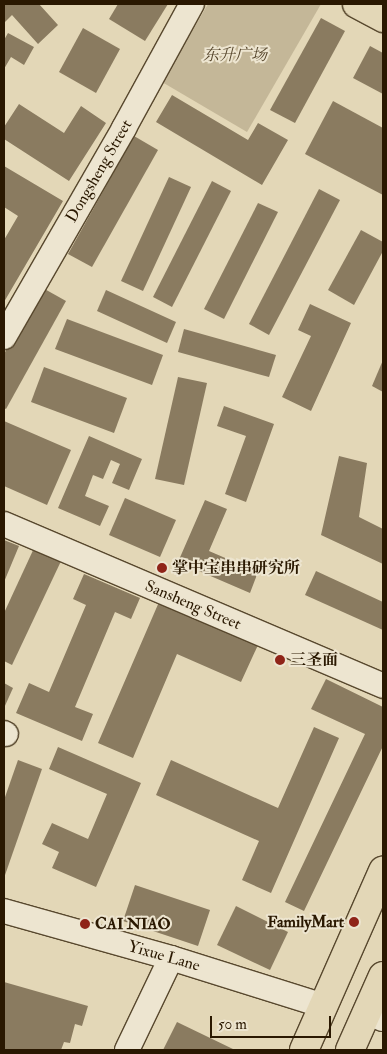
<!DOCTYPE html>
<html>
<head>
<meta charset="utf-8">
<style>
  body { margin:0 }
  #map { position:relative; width:387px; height:1054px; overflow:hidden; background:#e3d7b7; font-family:"IM FELL Double Pica","Noto Serif SC",serif }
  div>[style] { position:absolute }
  .green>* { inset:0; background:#c4b798 }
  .building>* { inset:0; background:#8a7b60 }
  .roads { filter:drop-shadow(1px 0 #58482e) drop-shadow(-1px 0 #58482e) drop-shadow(0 1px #58482e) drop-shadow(0 -1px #58482e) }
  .minor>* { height:24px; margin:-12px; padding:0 12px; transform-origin:12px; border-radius:12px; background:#ede5d0 }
  .major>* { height:28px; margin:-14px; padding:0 14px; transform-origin:14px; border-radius:14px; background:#e3d7b7 }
  .dots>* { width:14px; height:14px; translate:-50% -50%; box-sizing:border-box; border:2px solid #ede5d0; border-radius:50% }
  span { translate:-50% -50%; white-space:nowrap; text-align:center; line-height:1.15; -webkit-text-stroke:4px #ede5d0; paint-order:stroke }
  .park-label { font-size:16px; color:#58482e; font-style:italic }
  .street-label { font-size:16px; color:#2a1801 }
  .poi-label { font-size:16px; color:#2a1801; font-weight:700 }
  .left { translate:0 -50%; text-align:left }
  .right { translate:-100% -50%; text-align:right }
  .frame { position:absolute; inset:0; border:5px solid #2a1801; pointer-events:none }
  .scale { position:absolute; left:210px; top:1016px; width:121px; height:22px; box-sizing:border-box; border:2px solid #2a1801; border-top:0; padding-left:6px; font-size:15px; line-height:18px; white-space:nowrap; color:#2a1801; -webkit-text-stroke:4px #ede5d0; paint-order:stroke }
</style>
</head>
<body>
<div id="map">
  <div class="green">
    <i style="clip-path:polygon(208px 4px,321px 4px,247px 132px,162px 82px)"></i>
  </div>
  <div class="building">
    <i style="clip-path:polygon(4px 4px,39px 4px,58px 25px,38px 44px,12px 15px,4px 23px)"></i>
    <i style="clip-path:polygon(118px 4px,168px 4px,145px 41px,109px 19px)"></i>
    <i style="clip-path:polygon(321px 18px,345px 31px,295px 123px,270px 110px)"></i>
    <i style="clip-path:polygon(83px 28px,120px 49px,96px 93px,59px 72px)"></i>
    <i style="clip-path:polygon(8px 33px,34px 47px,24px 65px,11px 57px,4px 69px,4px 40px)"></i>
    <i style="clip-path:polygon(370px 46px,383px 53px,383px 94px,353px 78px)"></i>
    <i style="clip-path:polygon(172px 95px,248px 140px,258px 123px,288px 140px,262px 185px,156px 122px)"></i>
    <i style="clip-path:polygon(333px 101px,383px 128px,383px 195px,305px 154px)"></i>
    <i style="clip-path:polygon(19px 104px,64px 133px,81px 106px,106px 123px,69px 181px,4px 139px,4px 127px)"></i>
    <i style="clip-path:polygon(134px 136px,158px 150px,92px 267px,68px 254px)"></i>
    <i style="clip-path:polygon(4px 166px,63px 201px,4px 302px,4px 240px,18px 216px,4px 207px)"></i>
    <i style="clip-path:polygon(169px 177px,191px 187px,143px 291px,121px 281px)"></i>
    <i style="clip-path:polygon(212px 181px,231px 191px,172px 307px,153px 297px)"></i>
    <i style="clip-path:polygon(319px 189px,340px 200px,269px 335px,249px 324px)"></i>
    <i style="clip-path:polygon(258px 203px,278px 212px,224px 319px,204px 309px)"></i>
    <i style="clip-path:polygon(361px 230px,383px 242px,383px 251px,354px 305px,328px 290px)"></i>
    <i style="clip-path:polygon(41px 287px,66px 301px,6px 409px,4px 408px,4px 354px)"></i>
    <i style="clip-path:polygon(106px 290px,176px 322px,167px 343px,97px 311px)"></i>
    <i style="clip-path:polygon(310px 304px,351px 323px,311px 411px,282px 397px,311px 336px,298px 330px)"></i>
    <i style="clip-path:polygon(67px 319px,163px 355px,152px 385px,55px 349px)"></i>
    <i style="clip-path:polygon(184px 329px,276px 355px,269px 377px,178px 352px)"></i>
    <i style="clip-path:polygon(383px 360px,383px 392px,372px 386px)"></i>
    <i style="clip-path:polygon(44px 367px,127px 398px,114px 433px,31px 402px)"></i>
    <i style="clip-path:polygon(178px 377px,207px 383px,184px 485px,155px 479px)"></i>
    <i style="clip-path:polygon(224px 406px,274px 424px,246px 502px,225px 494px,246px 436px,217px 426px)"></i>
    <i style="clip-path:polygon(4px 421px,71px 450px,47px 505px,4px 486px)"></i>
    <i style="clip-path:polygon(89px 436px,142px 459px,129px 490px,112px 483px,120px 464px,111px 460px,103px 479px,93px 475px,85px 496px,109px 506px,100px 526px,58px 508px)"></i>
    <i style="clip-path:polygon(339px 456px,367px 463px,359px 517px,383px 529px,383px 564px,321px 535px)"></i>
    <i style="clip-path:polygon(125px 498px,176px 520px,160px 557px,109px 535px)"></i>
    <i style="clip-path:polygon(205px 500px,227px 509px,209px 551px,258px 572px,250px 593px,178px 562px)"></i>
    <i style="clip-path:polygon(4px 540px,19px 546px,4px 582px)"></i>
    <i style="clip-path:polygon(35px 546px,62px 559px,12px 665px,4px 661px,4px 613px)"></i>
    <i style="clip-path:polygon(316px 571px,383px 602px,383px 630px,305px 595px)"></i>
    <i style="clip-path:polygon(84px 574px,140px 598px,131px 619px,115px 612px,75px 707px,93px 714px,82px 741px,16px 713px,29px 683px,49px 692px,86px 605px,73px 599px)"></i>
    <i style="clip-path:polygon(159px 602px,258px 645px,241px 682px,177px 654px,133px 758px,98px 743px)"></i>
    <i style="clip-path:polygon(326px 679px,383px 707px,383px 746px,304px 911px,285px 902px,365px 734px,311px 709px)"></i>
    <i style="clip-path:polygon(4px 683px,13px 688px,4px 708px)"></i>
    <i style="clip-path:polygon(314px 727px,339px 738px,271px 893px,242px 880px,259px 841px,156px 795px,171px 760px,278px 808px)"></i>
    <i style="clip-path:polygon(58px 747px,141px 783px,96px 887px,52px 868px,59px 852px,42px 844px,52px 823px,88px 839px,107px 794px,49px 769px)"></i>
    <i style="clip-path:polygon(18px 760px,42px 769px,4px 878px,4px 800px)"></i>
    <i style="clip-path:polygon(135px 885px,210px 910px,198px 946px,123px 921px)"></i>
    <i style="clip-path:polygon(236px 906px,288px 932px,270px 970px,217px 945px)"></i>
    <i style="clip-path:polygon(4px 982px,88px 1006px,82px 1026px,75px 1024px,70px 1043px,64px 1042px,61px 1050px,4px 1050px)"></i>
    <i style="clip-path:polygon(177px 1022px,235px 1050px,163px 1050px)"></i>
  </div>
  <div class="roads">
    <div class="minor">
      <i style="left:4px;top:337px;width:241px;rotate:-60.1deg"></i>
      <i style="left:124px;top:128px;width:141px;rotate:-61.3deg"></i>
      <i style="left:4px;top:524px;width:412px;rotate:23.1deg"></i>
      <i style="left:4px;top:733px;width:2px;rotate:27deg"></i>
      <i style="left:4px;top:911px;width:173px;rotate:15.7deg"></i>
      <i style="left:171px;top:958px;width:160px;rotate:17.4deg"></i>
      <i style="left:367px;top:1012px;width:17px;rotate:24deg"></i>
      <i style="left:127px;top:1050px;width:102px;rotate:-64.4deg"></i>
    </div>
    <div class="major">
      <i style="left:357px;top:4px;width:30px;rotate:28deg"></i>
      <i style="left:304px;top:1050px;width:196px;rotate:-66.2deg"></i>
      <i style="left:350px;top:1050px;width:81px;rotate:-66deg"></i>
    </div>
  </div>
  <div class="dots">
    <i style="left:162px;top:568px;background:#8f2418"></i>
    <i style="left:280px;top:660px;background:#8f2418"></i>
    <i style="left:354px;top:922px;background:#8f2418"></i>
    <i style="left:85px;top:924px;background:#8f2418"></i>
  </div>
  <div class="park-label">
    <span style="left:235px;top:55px">东升广场</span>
  </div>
  <div class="street-label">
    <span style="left:99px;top:171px;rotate:-60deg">Dongsheng Street</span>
    <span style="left:193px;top:605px;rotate:23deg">Sansheng Street</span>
    <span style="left:164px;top:956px;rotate:16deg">Yixue Lane</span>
  </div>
  <div class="poi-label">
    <span class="left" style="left:172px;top:568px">掌中宝串串研究所</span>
    <span class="left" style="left:290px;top:660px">三圣面</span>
    <span class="right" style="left:344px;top:922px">FamilyMart</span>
    <span class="left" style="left:95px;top:924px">CAI NIAO</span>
  </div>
  <div class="frame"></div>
  <div class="scale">50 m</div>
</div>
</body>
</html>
